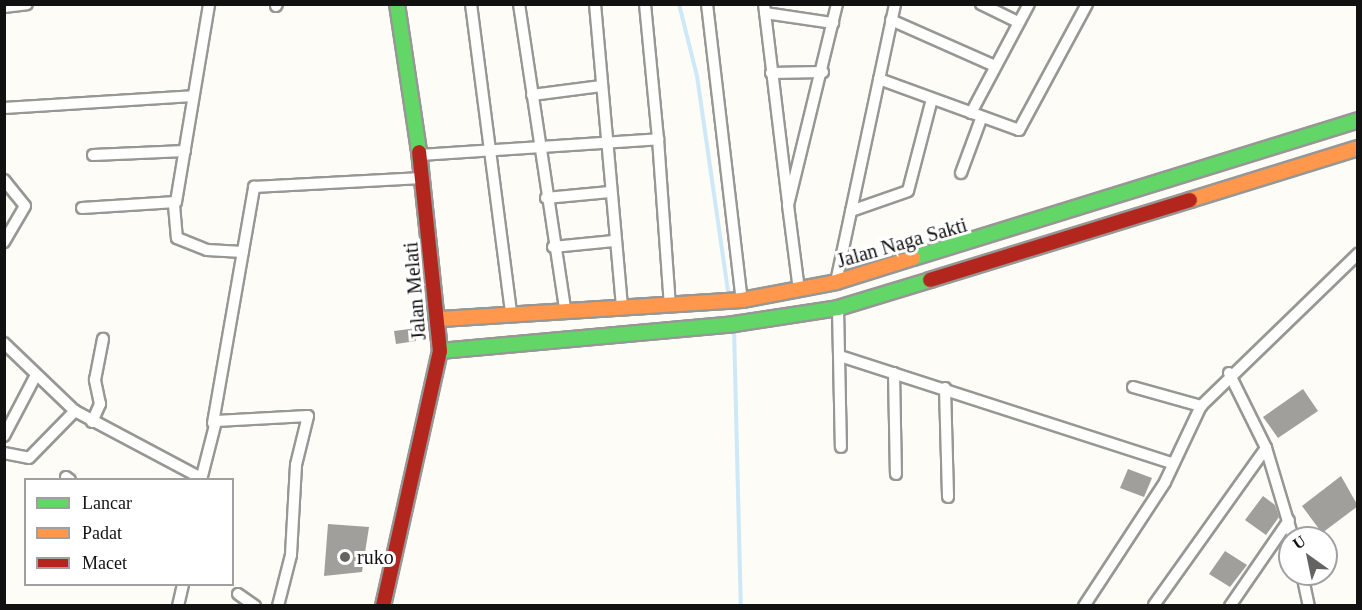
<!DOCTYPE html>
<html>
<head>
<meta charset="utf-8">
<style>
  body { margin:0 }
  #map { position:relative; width:1362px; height:610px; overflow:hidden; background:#fdfcf7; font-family:"Times New Roman",serif }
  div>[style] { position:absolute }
  .stream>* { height:4px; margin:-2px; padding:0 2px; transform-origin:2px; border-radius:2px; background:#cde8f7 }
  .building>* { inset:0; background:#a19f9c }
  .roads { filter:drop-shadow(2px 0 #979795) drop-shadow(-2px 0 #979795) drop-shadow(0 2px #979795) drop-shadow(0 -2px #979795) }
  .street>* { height:10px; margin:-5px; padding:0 5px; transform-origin:5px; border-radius:5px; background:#fffffe }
  .fast>* { height:14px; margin:-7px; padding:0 7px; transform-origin:7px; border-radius:7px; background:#63d668 }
  .slow>* { height:14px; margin:-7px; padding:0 7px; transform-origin:7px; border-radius:7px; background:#ff974d }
  .jam>* { height:14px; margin:-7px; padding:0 7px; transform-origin:7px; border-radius:7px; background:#b3261e }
  .dots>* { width:16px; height:16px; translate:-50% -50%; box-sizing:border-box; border:3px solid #fff; border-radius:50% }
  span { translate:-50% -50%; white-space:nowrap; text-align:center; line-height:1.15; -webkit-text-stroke:6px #fff; paint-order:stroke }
  .street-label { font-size:20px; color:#111 }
  .poi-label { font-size:20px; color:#111 }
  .left { translate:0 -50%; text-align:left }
  .frame { position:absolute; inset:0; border:6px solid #111; pointer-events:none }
  .legend { position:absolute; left:24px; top:478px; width:210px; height:108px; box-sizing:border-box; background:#fff; border:2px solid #a0a0a0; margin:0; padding:8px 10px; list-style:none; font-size:18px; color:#111 }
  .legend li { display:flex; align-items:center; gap:12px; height:30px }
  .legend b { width:30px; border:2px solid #a0a0a0 }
  .north { position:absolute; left:1278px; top:526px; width:60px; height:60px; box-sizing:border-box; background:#fff; border:2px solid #a0a0a0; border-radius:50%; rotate:327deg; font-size:16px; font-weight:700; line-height:24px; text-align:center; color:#111 }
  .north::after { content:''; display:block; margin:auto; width:21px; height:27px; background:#646362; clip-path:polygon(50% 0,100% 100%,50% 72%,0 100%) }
</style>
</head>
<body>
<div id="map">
  <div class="stream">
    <i style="left:679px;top:4px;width:74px;rotate:76deg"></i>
    <i style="left:697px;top:76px;width:223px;rotate:81.8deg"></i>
    <i style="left:734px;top:328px;width:278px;rotate:88.6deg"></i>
  </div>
  <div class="building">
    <i style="clip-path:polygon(417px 328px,416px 341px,396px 344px,394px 331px)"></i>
    <i style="clip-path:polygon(1303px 389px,1318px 411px,1278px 438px,1263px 417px)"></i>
    <i style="clip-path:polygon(1128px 469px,1152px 478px,1144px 497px,1120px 488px)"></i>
    <i style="clip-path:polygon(1341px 476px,1358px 506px,1322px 533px,1302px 506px)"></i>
    <i style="clip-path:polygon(1263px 496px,1275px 505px,1279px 517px,1266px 535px,1245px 520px)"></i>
    <i style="clip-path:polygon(328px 524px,369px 527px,362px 572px,324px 576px)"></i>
    <i style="clip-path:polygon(1225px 551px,1247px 565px,1230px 587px,1209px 574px)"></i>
  </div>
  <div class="roads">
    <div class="street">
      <i style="left:471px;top:4px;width:312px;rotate:82.6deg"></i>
      <i style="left:519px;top:4px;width:308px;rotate:81.4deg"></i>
      <i style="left:595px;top:4px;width:305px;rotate:84.9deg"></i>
      <i style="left:645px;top:4px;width:136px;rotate:84.5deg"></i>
      <i style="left:707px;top:4px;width:298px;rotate:83.3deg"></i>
      <i style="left:764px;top:4px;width:198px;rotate:83.1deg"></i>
      <i style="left:981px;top:4px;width:41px;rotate:25.9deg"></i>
      <i style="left:276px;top:6px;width:2px;rotate:-63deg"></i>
      <i style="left:4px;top:7px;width:23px;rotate:-7deg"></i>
      <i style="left:765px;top:13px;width:69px;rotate:8.4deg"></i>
      <i style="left:891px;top:20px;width:114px;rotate:23.9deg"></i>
      <i style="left:771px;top:73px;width:52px;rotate:-1.1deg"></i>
      <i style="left:879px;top:79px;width:149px;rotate:20deg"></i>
      <i style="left:1019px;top:130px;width:143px;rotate:-61.6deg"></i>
      <i style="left:532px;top:95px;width:70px;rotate:-7.4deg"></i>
      <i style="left:4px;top:108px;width:189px;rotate:-3.6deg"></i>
      <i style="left:971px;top:113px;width:123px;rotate:-62deg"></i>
      <i style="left:93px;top:155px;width:92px;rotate:-2.5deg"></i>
      <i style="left:420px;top:155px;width:239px;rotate:-3.8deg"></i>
      <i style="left:658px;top:139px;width:167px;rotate:85.9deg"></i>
      <i style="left:961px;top:173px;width:58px;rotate:-69.7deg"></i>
      <i style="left:4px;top:180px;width:33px;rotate:51deg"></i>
      <i style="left:25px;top:206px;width:42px;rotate:120.3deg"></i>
      <i style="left:546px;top:198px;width:64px;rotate:-5.4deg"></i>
      <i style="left:174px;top:205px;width:33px;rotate:85deg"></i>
      <i style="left:177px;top:238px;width:32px;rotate:22deg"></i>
      <i style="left:207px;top:250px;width:36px;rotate:3deg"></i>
      <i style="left:82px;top:208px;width:94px;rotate:-3.7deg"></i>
      <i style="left:176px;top:202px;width:201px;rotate:-80.5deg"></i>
      <i style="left:851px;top:211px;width:60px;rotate:-19.3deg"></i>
      <i style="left:908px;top:191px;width:95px;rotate:-75.4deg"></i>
      <i style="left:553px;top:247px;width:61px;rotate:-5.6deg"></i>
      <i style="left:836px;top:282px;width:284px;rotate:-78deg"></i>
      <i style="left:799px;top:290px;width:86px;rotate:-97.4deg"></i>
      <i style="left:788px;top:205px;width:207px;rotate:-76.3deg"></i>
      <i style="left:838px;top:308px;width:139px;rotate:88.8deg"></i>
      <i style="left:4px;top:343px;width:98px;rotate:43.8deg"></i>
      <i style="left:75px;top:411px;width:143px;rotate:28deg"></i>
      <i style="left:843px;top:357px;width:345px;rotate:17.9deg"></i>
      <i style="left:894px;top:373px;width:101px;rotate:88.9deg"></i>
      <i style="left:1229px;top:373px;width:84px;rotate:63.7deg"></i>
      <i style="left:1266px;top:448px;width:94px;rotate:73.3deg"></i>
      <i style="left:1133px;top:387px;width:71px;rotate:15.6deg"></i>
      <i style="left:945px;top:388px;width:109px;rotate:88.4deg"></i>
      <i style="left:92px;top:422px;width:20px;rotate:-66deg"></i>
      <i style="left:100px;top:404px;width:25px;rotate:-102deg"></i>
      <i style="left:95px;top:380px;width:42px;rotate:-79deg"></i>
      <i style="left:213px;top:423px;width:240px;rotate:-80.1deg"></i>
      <i style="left:254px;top:187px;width:168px;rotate:-3.1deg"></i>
      <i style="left:4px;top:436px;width:69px;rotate:-62.3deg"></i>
      <i style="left:4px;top:453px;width:25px;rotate:11deg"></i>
      <i style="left:29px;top:458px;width:66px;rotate:-45.6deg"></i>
      <i style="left:66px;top:477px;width:5px;rotate:37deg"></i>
      <i style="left:201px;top:480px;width:61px;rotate:-75.7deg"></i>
      <i style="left:216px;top:421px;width:92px;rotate:-3.1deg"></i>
      <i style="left:308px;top:416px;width:50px;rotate:103.8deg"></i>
      <i style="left:296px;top:465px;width:90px;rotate:93.2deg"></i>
      <i style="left:291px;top:555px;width:53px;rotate:104.3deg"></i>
      <i style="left:1302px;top:574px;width:33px;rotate:78deg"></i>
      <i style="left:238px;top:594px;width:21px;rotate:35deg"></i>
      <i style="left:1154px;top:605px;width:193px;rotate:-54.5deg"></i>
      <i style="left:178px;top:606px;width:23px;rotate:-77deg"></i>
      <i style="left:1084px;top:606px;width:148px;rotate:-56.8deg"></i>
      <i style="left:1165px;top:482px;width:84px;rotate:-64.7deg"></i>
      <i style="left:1201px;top:406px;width:219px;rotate:-44.1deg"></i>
      <i style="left:1230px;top:606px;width:104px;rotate:-55.5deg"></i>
    </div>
    <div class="fast">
      <i style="left:397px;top:4px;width:150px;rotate:81.5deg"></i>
      <i style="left:913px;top:258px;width:466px;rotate:-17.2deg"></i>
      <i style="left:440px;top:351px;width:295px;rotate:-5.2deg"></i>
      <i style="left:734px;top:324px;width:105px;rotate:-8.7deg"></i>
      <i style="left:838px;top:308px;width:96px;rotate:-16.9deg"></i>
    </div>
    <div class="slow">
      <i style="left:1190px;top:200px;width:176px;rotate:-17.2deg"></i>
      <i style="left:441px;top:319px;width:302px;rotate:-3.6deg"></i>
      <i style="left:742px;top:300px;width:96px;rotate:-10.8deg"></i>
      <i style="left:836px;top:282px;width:81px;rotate:-17.3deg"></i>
    </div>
    <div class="jam">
      <i style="left:930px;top:280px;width:272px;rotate:-17.1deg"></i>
      <i style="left:383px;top:606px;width:261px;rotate:-77.4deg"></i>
      <i style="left:440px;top:351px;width:200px;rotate:-96deg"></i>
    </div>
  </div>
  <div class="dots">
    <i style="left:345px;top:557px;background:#646362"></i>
  </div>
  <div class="street-label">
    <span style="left:902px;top:243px;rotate:-16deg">Jalan Naga Sakti</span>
    <span style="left:415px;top:291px;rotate:-95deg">Jalan Melati</span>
  </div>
  <div class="poi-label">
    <span class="left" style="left:357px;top:557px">ruko</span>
  </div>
  <div class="frame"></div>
  <ul class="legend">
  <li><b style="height:8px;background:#63d668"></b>Lancar</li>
  <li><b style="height:8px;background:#ff974d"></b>Padat</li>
  <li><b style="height:8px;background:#b3261e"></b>Macet</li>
  </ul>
  <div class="north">U</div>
</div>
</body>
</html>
